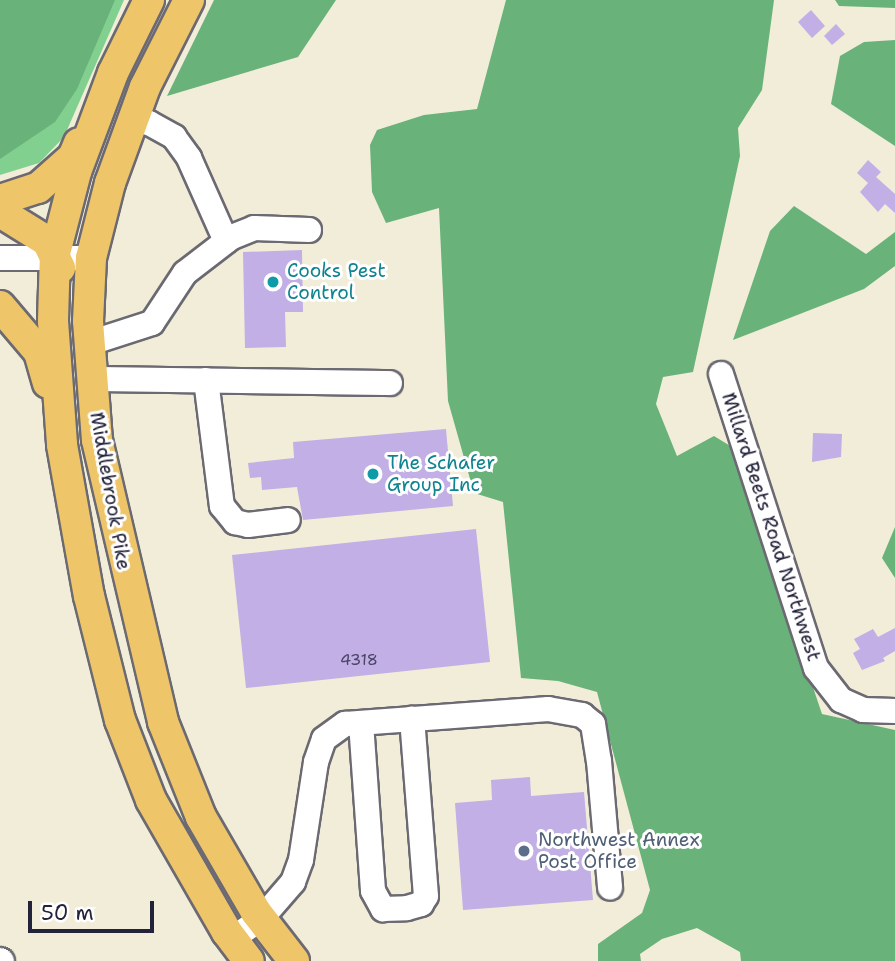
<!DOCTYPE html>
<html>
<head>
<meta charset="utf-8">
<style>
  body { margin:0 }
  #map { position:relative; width:895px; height:961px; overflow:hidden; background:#f2edd8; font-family:"Shantell Sans",sans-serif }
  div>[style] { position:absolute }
  .green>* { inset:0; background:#82d08f }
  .forest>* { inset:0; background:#69b27a }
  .building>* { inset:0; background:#c1afe6 }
  .roads { filter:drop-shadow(2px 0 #6b6972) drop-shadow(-2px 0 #6b6972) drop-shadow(0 2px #6b6972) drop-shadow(0 -2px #6b6972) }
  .minor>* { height:24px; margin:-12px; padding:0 12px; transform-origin:12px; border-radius:12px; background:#fff }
  .major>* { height:30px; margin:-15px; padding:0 15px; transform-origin:15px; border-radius:15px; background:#eec569 }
  .dots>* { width:19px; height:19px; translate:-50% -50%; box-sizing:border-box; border:4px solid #fff; border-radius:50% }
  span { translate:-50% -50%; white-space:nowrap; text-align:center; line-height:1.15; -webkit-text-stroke:6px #fff; paint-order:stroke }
  .number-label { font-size:16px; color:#4a4566 }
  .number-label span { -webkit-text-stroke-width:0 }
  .culture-label { font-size:19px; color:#0d838f }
  .left { translate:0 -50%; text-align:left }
  .street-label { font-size:19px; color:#22223b }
  .service-label { font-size:19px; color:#4e5e75 }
  .scale { position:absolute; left:28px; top:901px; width:126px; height:32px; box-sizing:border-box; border:4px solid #22223b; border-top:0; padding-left:9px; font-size:21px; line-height:24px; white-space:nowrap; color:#22223b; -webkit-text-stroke:5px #fff; paint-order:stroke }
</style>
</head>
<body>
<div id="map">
  <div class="green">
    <i style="clip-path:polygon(0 0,124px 0,64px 137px,39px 163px,0 175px)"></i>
  </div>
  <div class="forest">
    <i style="clip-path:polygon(0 0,115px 0,77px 89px,55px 122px,0 159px)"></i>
    <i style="clip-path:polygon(214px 0,336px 0,298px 57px,167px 96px)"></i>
    <i style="clip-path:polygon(506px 0,774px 0,762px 90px,738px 128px,740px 156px,693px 372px,663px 377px,656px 404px,677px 456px,714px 436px,732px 447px,822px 714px,895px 730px,895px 961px,741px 961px,740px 952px,697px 928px,662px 939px,640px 954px,641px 961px,598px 961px,598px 944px,642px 913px,650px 890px,597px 692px,558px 681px,521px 678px,503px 502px,474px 493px,448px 401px,439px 208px,386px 223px,372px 192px,370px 145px,377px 130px,424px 115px,477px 109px)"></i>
    <i style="clip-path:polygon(835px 0,895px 0,895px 8px,839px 6px)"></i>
    <i style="clip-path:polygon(895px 40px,895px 146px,831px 104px,840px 56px,864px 42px)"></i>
    <i style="clip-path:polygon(794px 206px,866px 254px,895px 232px,895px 266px,864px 289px,733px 340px,770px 231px)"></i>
    <i style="clip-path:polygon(895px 527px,895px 578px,882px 558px)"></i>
  </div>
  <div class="building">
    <i style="clip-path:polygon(811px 10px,825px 26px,812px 38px,798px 22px)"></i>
    <i style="clip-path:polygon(836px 24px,845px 34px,832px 45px,824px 36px)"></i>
    <i style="clip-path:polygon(868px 160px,881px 172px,876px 177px,895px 194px,895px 213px,885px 204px,878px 212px,860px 192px,868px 183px,857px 173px)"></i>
    <i style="clip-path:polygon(302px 250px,303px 312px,285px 312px,286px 347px,245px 348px,243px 252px)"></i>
    <i style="clip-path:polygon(446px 429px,453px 506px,303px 520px,297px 487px,262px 490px,261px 477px,250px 478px,248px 463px,294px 458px,293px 442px)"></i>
    <i style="clip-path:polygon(813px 433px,842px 434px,841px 457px,812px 462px)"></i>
    <i style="clip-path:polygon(476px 529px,490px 662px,246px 688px,232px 555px)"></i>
    <i style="clip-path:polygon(895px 628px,895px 651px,883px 658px,885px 661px,862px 670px,853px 653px,860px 649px,854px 639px,873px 629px,878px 637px)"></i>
    <i style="clip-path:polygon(530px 777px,531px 796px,584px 792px,593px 900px,463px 910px,455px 803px,492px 800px,491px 780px)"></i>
  </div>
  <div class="roads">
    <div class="minor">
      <i style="left:133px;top:121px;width:16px;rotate:7deg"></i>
      <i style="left:149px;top:123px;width:29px;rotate:29deg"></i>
      <i style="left:174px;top:137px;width:26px;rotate:54deg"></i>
      <i style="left:189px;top:158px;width:91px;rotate:66deg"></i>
      <i style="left:0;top:258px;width:91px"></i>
      <i style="left:90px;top:343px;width:65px;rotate:-17.9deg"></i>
      <i style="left:152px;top:323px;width:60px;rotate:-56.6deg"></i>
      <i style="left:185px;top:273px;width:59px;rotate:-37.5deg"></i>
      <i style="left:232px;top:237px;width:24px;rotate:-22deg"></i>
      <i style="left:254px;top:228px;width:55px;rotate:2.1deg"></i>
      <i style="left:721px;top:374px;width:309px;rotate:72.1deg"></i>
      <i style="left:816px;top:668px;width:41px;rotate:52deg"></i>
      <i style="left:841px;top:700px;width:24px;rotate:24deg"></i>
      <i style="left:863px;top:710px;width:32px;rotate:2deg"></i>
      <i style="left:92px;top:379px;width:298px;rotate:0.8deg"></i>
      <i style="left:206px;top:380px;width:127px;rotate:82.8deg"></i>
      <i style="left:222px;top:506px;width:21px;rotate:51deg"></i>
      <i style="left:235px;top:522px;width:13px;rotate:13deg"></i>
      <i style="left:248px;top:525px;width:40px;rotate:-7.1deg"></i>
      <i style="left:361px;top:723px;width:168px;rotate:85.9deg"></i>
      <i style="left:373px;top:891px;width:21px;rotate:61deg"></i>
      <i style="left:383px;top:909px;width:24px;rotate:-2deg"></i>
      <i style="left:407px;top:908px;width:15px;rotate:-16deg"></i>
      <i style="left:421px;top:904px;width:9px;rotate:-58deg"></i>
      <i style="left:426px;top:896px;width:178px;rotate:-94.5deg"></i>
      <i style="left:232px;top:939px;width:35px;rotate:-35deg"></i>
      <i style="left:261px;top:919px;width:49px;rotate:-49.1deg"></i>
      <i style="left:293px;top:882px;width:23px;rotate:-70deg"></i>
      <i style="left:301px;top:860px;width:99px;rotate:-81.3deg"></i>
      <i style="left:316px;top:762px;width:24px;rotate:-71deg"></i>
      <i style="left:324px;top:739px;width:26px;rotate:-36deg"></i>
      <i style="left:345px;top:724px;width:204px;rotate:-4.2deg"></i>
      <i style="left:548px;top:709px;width:35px;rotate:10deg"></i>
      <i style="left:582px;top:715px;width:14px;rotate:39deg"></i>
      <i style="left:593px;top:724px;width:37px;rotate:81deg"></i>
      <i style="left:599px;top:761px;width:127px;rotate:85deg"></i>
      <i style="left:0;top:960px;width:2px;rotate:27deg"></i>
    </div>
    <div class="major">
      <i style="left:149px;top:0;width:81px;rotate:116.3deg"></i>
      <i style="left:113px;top:73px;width:106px;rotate:110.5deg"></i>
      <i style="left:76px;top:172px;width:84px;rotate:104.5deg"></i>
      <i style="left:55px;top:253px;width:68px;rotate:91.7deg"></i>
      <i style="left:53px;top:321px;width:124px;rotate:85.8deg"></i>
      <i style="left:62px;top:445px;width:153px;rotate:79.9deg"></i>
      <i style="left:89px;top:596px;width:128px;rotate:76deg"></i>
      <i style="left:120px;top:720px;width:86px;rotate:68.8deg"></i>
      <i style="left:151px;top:800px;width:152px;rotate:60.1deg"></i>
      <i style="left:227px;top:932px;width:36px;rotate:53deg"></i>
      <i style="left:189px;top:0;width:97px;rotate:116.8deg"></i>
      <i style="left:145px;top:87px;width:102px;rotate:110deg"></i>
      <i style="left:110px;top:183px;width:77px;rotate:104.2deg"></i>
      <i style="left:91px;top:258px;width:63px;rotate:92.7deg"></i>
      <i style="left:88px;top:321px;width:119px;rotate:85.7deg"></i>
      <i style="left:97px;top:440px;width:290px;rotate:76.8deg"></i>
      <i style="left:163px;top:722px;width:102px;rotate:68.2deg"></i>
      <i style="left:201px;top:817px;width:110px;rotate:59.9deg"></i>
      <i style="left:256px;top:912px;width:62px;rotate:52.2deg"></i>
      <i style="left:0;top:200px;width:40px;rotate:-18deg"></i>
      <i style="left:38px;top:188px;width:47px;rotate:-41.5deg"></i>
      <i style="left:73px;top:157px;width:15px;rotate:-67deg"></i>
      <i style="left:0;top:212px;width:55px;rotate:31.7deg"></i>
      <i style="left:47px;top:241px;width:30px;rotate:64deg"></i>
      <i style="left:0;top:306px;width:60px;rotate:49.7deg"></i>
      <i style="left:39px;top:352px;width:32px;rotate:74deg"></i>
    </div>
  </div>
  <div class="dots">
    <i style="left:273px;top:282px;background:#0f9aa8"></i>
    <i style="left:373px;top:474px;background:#0f9aa8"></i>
    <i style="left:524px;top:851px;background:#5c6f8a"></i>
  </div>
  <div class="number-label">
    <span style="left:359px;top:660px">4318</span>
  </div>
  <div class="culture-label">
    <span class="left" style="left:287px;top:282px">Cooks Pest<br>Control</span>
    <span class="left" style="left:387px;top:474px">The Schafer<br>Group Inc</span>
  </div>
  <div class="street-label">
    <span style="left:110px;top:491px;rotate:80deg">Middlebrook Pike</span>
    <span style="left:771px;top:527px;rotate:72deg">Millard Beets Road Northwest</span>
  </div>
  <div class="service-label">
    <span class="left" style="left:538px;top:851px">Northwest Annex<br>Post Office</span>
  </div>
  <div class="scale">50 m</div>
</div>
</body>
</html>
